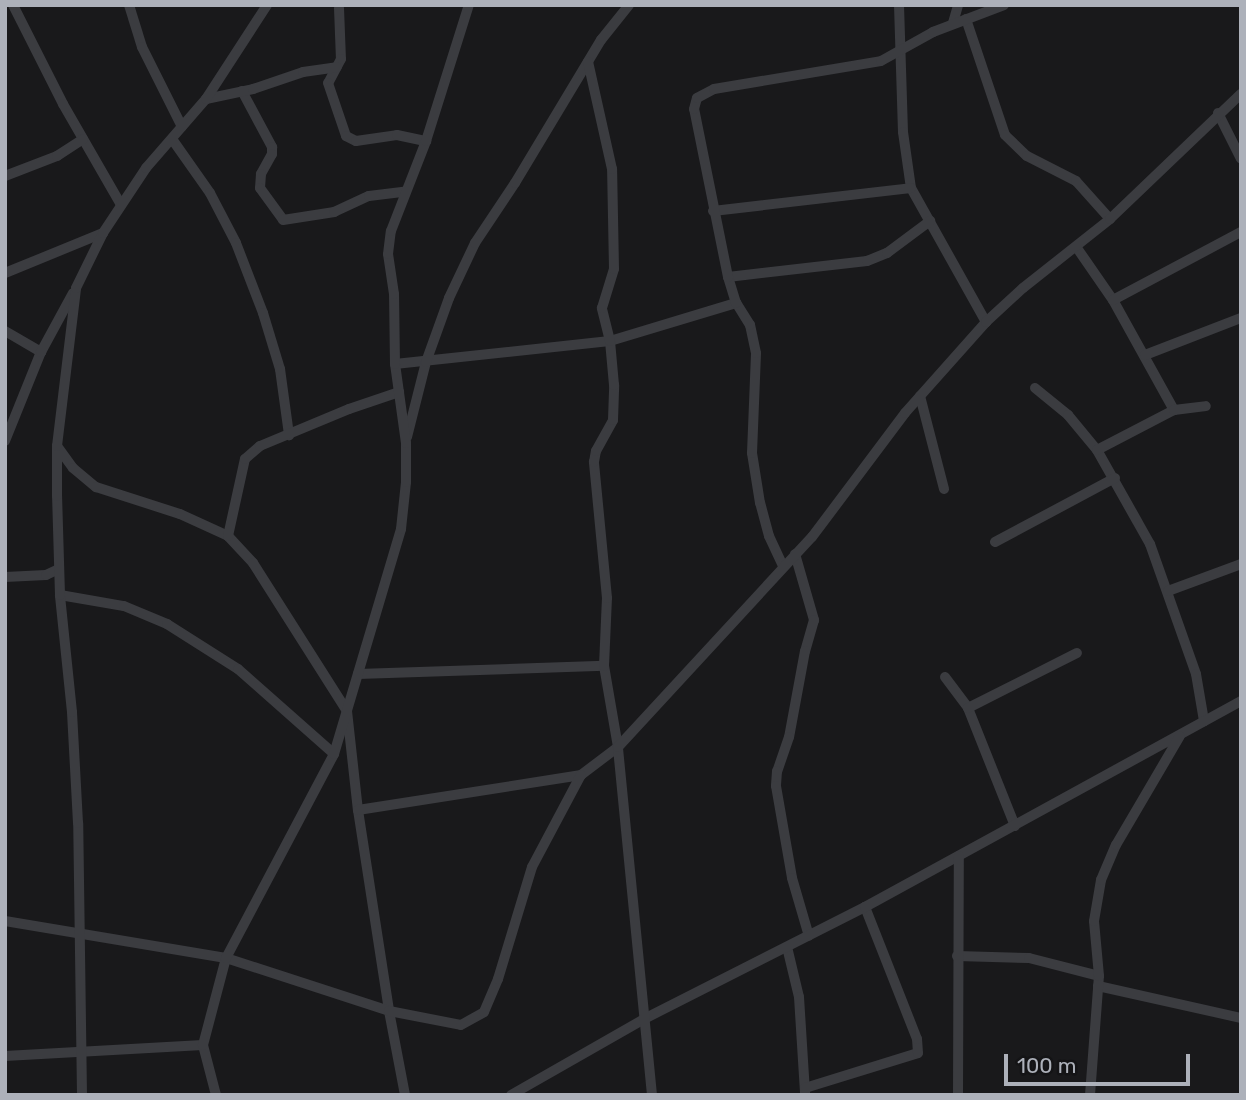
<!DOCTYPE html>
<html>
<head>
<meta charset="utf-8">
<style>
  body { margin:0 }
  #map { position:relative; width:1246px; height:1100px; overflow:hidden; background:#19191b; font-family:Rubik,sans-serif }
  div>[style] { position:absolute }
  .minor>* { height:10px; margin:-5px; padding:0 5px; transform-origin:5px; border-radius:5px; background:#3b3c40 }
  span { translate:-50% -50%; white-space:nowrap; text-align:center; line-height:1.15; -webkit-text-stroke:7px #141416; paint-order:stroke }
  .frame { position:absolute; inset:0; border:7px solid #adb1ba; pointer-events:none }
  .scale { position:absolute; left:1004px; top:1054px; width:186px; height:32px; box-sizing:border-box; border:4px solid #adb1ba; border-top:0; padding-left:9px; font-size:21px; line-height:24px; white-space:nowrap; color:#adb1ba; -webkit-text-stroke:5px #141416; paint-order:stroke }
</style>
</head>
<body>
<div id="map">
  <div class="minor">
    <i style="left:13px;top:5px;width:111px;rotate:63.2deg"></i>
    <i style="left:63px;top:104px;width:116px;rotate:60.1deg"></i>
    <i style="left:129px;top:5px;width:44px;rotate:72.8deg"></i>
    <i style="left:142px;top:47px;width:89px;rotate:63.4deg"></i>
    <i style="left:899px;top:5px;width:127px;rotate:88.2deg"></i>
    <i style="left:903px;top:132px;width:57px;rotate:81.9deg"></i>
    <i style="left:911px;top:188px;width:154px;rotate:60.8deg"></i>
    <i style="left:339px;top:8px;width:51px;rotate:87.8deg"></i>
    <i style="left:341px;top:59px;width:27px;rotate:118deg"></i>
    <i style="left:328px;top:83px;width:56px;rotate:71.2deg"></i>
    <i style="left:346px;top:136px;width:11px;rotate:27deg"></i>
    <i style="left:356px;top:141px;width:41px;rotate:-8.3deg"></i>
    <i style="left:397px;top:135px;width:30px;rotate:12deg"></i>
    <i style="left:966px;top:19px;width:122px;rotate:71.4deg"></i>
    <i style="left:1005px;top:135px;width:30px;rotate:44deg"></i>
    <i style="left:1027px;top:156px;width:55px;rotate:27deg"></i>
    <i style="left:1076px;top:181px;width:51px;rotate:48.2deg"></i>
    <i style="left:953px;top:23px;width:19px;rotate:-74deg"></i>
    <i style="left:242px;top:91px;width:64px;rotate:61.8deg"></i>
    <i style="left:272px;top:147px;width:7px;rotate:90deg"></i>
    <i style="left:272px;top:154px;width:23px;rotate:119deg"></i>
    <i style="left:261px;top:174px;width:14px;rotate:94deg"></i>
    <i style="left:260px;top:188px;width:39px;rotate:54deg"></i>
    <i style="left:283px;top:220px;width:52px;rotate:-8.9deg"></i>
    <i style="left:334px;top:212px;width:38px;rotate:-25deg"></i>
    <i style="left:369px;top:196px;width:35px;rotate:-7deg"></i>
    <i style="left:206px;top:99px;width:48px;rotate:-12deg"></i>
    <i style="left:253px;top:89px;width:53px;rotate:-18.8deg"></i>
    <i style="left:303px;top:72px;width:34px;rotate:-8deg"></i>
    <i style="left:1218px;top:113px;width:51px;rotate:63.4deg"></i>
    <i style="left:172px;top:139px;width:66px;rotate:54.9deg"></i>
    <i style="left:210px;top:193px;width:56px;rotate:62.5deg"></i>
    <i style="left:236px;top:243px;width:75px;rotate:68.9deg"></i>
    <i style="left:263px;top:313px;width:59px;rotate:73.1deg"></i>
    <i style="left:280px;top:369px;width:67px;rotate:82.2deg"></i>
    <i style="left:5px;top:176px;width:56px;rotate:-21deg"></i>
    <i style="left:57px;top:156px;width:31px;rotate:-33deg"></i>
    <i style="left:713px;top:211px;width:199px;rotate:-6.6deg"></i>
    <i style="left:1077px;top:248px;width:63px;rotate:55.3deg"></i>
    <i style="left:1113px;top:300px;width:126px;rotate:61deg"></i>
    <i style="left:5px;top:273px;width:106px;rotate:-22.2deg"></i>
    <i style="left:728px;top:277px;width:140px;rotate:-6.6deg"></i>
    <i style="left:867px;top:261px;width:22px;rotate:-22deg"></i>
    <i style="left:887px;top:253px;width:54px;rotate:-36.7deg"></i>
    <i style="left:1113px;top:300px;width:145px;rotate:-28deg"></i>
    <i style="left:5px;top:331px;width:42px;rotate:30.3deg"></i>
    <i style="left:1145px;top:355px;width:103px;rotate:-21.1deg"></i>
    <i style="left:395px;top:364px;width:216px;rotate:-6.1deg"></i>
    <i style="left:610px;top:341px;width:132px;rotate:-16.8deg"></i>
    <i style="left:1035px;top:388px;width:43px;rotate:39.3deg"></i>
    <i style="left:1068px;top:415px;width:45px;rotate:50.4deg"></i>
    <i style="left:1097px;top:450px;width:108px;rotate:60.6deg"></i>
    <i style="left:1150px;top:544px;width:138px;rotate:70.5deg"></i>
    <i style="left:1196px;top:674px;width:48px;rotate:80.3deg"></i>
    <i style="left:920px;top:396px;width:96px;rotate:75.5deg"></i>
    <i style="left:407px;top:437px;width:77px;rotate:-75.8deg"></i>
    <i style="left:426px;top:362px;width:68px;rotate:-70.2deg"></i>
    <i style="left:449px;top:298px;width:61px;rotate:-64.7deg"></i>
    <i style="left:475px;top:243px;width:72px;rotate:-56.3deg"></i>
    <i style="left:515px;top:183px;width:167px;rotate:-59deg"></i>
    <i style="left:601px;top:40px;width:45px;rotate:-51.3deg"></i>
    <i style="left:5px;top:441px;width:96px;rotate:-68deg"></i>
    <i style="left:41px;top:352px;width:67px;rotate:-61.5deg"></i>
    <i style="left:57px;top:446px;width:27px;rotate:54deg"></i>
    <i style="left:73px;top:468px;width:30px;rotate:40deg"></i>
    <i style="left:96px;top:487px;width:88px;rotate:17.8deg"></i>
    <i style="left:180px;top:514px;width:53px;rotate:24.6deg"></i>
    <i style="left:228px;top:536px;width:37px;rotate:47deg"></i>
    <i style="left:253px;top:563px;width:175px;rotate:57.6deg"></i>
    <i style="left:347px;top:711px;width:100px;rotate:83.7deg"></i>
    <i style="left:358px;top:810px;width:203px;rotate:81.2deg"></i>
    <i style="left:389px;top:1011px;width:86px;rotate:79.2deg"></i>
    <i style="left:1097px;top:450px;width:87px;rotate:-27.5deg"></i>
    <i style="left:1174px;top:410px;width:32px;rotate:-7deg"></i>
    <i style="left:228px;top:536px;width:79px;rotate:-77.6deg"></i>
    <i style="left:245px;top:459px;width:20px;rotate:-41deg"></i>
    <i style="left:260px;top:446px;width:96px;rotate:-22.6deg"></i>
    <i style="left:349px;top:409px;width:53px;rotate:-18.8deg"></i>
    <i style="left:995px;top:542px;width:136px;rotate:-28.1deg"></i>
    <i style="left:795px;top:554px;width:69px;rotate:73.9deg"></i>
    <i style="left:814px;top:620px;width:32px;rotate:106deg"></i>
    <i style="left:805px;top:651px;width:87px;rotate:100.5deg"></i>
    <i style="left:789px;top:737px;width:36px;rotate:109deg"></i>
    <i style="left:777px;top:771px;width:15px;rotate:94deg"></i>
    <i style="left:776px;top:786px;width:93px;rotate:80.1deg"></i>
    <i style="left:792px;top:878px;width:60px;rotate:73.7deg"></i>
    <i style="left:783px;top:566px;width:33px;rotate:-115deg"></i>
    <i style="left:769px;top:536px;width:34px;rotate:-105deg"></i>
    <i style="left:760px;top:503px;width:51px;rotate:-99.1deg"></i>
    <i style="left:752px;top:453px;width:100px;rotate:-87.7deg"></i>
    <i style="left:756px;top:353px;width:29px;rotate:-102deg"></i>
    <i style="left:750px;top:325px;width:26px;rotate:-122deg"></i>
    <i style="left:736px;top:303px;width:27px;rotate:-107deg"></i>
    <i style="left:728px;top:277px;width:171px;rotate:-101.4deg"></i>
    <i style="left:694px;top:109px;width:11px;rotate:-75deg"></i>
    <i style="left:697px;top:98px;width:19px;rotate:-28deg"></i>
    <i style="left:714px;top:89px;width:169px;rotate:-9.5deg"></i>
    <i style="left:881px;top:61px;width:60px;rotate:-29.1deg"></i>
    <i style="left:933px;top:32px;width:76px;rotate:-20.8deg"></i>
    <i style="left:5px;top:577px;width:41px;rotate:-2.8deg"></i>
    <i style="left:46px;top:575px;width:14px;rotate:-25deg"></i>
    <i style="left:1168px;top:591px;width:78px;rotate:-20.3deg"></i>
    <i style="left:60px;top:595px;width:65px;rotate:9.8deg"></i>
    <i style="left:124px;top:606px;width:47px;rotate:22.7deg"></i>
    <i style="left:167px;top:624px;width:84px;rotate:32.4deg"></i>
    <i style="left:238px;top:669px;width:128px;rotate:41.5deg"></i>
    <i style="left:358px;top:674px;width:246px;rotate:-1.9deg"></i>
    <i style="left:945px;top:677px;width:39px;rotate:53deg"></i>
    <i style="left:968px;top:708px;width:127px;rotate:68.3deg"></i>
    <i style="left:968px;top:708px;width:122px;rotate:-26.8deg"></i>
    <i style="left:358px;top:810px;width:226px;rotate:-8.9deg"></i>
    <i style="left:581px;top:775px;width:46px;rotate:-37.1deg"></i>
    <i style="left:618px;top:747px;width:82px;rotate:-99.8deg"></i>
    <i style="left:604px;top:666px;width:68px;rotate:-87.5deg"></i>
    <i style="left:607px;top:598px;width:137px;rotate:-95.5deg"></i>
    <i style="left:594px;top:462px;width:11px;rotate:-80deg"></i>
    <i style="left:596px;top:451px;width:35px;rotate:-61deg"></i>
    <i style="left:613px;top:420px;width:35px;rotate:-88deg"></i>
    <i style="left:614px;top:385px;width:44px;rotate:-95.2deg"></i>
    <i style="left:610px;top:341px;width:34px;rotate:-104deg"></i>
    <i style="left:602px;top:308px;width:41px;rotate:-72.9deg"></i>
    <i style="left:614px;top:269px;width:100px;rotate:-91.1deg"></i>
    <i style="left:612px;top:169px;width:110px;rotate:-102.6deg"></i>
    <i style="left:5px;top:921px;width:224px;rotate:9.5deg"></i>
    <i style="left:226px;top:958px;width:171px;rotate:18deg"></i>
    <i style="left:389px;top:1011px;width:73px;rotate:11deg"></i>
    <i style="left:461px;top:1025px;width:26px;rotate:-29deg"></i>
    <i style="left:484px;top:1012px;width:36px;rotate:-67deg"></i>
    <i style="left:498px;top:979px;width:117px;rotate:-73.1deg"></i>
    <i style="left:532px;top:867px;width:104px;rotate:-62deg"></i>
    <i style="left:787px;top:947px;width:51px;rotate:76.5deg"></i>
    <i style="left:799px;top:997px;width:96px;rotate:86.4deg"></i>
    <i style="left:957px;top:956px;width:72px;rotate:1.6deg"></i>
    <i style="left:1029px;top:958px;width:72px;rotate:14.4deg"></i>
    <i style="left:1098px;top:986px;width:147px;rotate:12.6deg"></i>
    <i style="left:5px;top:1056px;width:198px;rotate:-3.2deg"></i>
    <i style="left:805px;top:1088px;width:118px;rotate:-17.2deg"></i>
    <i style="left:918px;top:1053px;width:14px;rotate:-94deg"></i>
    <i style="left:917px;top:1039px;width:142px;rotate:-111.5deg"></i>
    <i style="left:82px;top:1095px;width:272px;rotate:-90.8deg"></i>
    <i style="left:78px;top:823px;width:111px;rotate:-93.1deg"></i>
    <i style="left:72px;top:712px;width:118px;rotate:-95.9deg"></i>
    <i style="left:60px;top:595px;width:99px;rotate:-91.7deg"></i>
    <i style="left:57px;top:496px;width:50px;rotate:-90deg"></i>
    <i style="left:57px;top:446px;width:159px;rotate:-83.1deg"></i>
    <i style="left:76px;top:288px;width:61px;rotate:-63.9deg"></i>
    <i style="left:103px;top:233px;width:78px;rotate:-56.5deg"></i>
    <i style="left:146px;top:168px;width:91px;rotate:-49deg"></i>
    <i style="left:206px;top:99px;width:112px;rotate:-57deg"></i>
    <i style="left:216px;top:1095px;width:52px;rotate:-104.6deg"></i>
    <i style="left:203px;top:1045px;width:90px;rotate:-75.2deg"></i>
    <i style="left:226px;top:958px;width:231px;rotate:-62.1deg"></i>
    <i style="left:334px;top:754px;width:235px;rotate:-73.4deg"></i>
    <i style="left:401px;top:529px;width:47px;rotate:-83.9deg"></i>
    <i style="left:406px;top:482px;width:39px;rotate:-90deg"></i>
    <i style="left:406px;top:443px;width:80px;rotate:-97.9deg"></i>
    <i style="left:395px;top:364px;width:70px;rotate:-90.8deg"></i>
    <i style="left:394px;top:294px;width:40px;rotate:-98.5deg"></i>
    <i style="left:388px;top:254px;width:23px;rotate:-83deg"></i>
    <i style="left:391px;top:231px;width:97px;rotate:-68.7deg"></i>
    <i style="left:426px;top:141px;width:143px;rotate:-72.5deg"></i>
    <i style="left:511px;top:1095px;width:155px;rotate:-29.7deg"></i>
    <i style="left:646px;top:1018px;width:246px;rotate:-26.9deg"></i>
    <i style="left:865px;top:907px;width:429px;rotate:-28.7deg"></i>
    <i style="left:652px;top:1095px;width:350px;rotate:-95.6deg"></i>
    <i style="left:618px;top:747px;width:286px;rotate:-47.3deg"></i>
    <i style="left:812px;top:537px;width:155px;rotate:-53.1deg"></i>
    <i style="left:905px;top:413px;width:122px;rotate:-48.3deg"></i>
    <i style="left:986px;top:322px;width:50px;rotate:-42.6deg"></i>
    <i style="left:1023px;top:288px;width:111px;rotate:-38.4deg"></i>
    <i style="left:1110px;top:219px;width:181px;rotate:-43.7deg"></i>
    <i style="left:958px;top:1095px;width:239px;rotate:-89.8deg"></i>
    <i style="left:1090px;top:1095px;width:119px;rotate:-85.7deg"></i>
    <i style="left:1099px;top:976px;width:55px;rotate:-95.2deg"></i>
    <i style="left:1094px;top:921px;width:42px;rotate:-80.3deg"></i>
    <i style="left:1101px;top:880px;width:38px;rotate:-67deg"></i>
    <i style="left:1116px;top:845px;width:126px;rotate:-59.6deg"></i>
  </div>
  <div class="frame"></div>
  <div class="scale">100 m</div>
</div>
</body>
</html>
